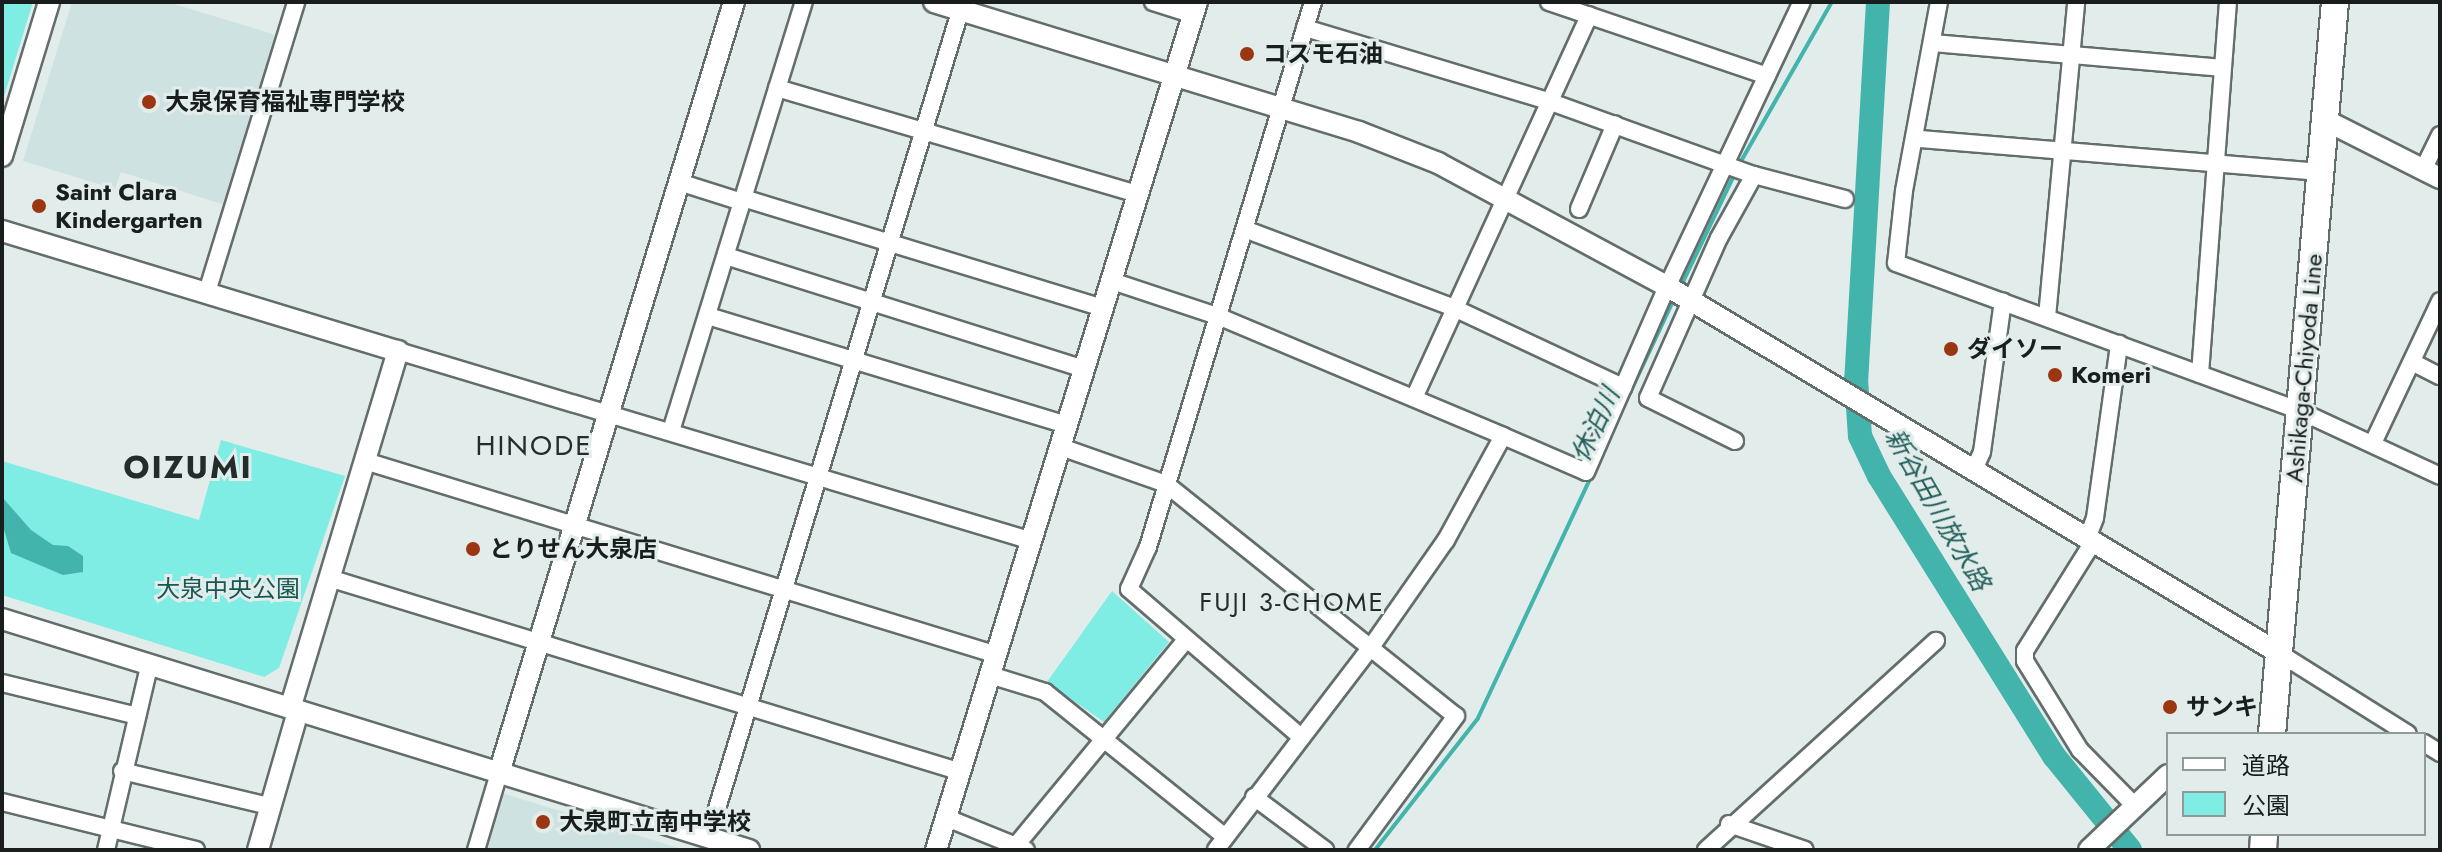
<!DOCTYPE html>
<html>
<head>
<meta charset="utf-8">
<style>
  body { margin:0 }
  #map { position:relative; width:2442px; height:852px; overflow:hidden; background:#e1eceb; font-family:Jost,"Noto Sans JP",sans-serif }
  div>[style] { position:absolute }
  .built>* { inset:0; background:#cee3e1 }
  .green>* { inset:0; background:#7fede3 }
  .water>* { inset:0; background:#43b4ab }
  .stream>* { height:4px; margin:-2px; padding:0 2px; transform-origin:2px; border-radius:2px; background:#43b4ab }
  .river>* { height:24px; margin:-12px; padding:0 12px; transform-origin:12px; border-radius:12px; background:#43b4ab }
  .roads { filter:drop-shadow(2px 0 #636d6c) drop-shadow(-2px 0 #636d6c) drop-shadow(0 2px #636d6c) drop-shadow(0 -2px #636d6c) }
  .minor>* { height:16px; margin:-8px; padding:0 8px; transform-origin:8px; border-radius:8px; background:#fff }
  .tertiary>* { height:20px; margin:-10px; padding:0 10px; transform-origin:10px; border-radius:10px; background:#fff }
  .primary>* { height:26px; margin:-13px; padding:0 13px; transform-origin:13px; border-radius:13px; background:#fff }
  .dots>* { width:22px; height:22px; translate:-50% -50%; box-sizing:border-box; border:4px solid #e1eceb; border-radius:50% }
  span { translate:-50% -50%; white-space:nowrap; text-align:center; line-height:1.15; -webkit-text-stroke:6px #e1eceb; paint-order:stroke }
  .poi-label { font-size:24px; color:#191d1d; font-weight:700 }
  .left { translate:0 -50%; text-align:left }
  .street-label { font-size:24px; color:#191d1d }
  .park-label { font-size:24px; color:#185752 }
  .water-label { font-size:26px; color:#225f5a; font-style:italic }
  .neighbourhood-label { font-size:26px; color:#232c2b; letter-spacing:2px }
  .quarter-label { font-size:28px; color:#232c2b; letter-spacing:2px }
  .district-label { font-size:32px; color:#232c2b; font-weight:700; letter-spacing:2px }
  .frame { position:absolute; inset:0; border:4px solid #191d1d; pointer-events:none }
  .legend { position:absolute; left:2166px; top:732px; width:260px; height:104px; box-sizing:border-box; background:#e1eceb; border:2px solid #919999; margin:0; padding:10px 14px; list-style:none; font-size:24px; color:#191d1d }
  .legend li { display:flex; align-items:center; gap:16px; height:40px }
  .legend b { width:40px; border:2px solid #919999 }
</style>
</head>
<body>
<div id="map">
  <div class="built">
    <i style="clip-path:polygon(72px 2px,167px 2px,273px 34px,277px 44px,225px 205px,121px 172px,115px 189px,23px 161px)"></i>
    <i style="clip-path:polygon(502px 793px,685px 850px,485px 850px)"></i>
  </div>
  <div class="green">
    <i style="clip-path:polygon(2px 2px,33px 2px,2px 103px)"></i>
    <i style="clip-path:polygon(221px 440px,345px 476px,279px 668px,264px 677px,2px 595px,2px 461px,199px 520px)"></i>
    <i style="clip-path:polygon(1112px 591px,1169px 642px,1104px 722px,1047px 682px)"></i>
  </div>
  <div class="water">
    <i style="clip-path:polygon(2px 497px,31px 530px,53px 545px,68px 546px,83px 556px,83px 572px,63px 575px,11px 553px,2px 523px)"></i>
  </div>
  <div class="stream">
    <i style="left:1740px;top:163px;width:185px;rotate:-60.3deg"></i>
    <i style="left:1681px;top:286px;width:127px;rotate:-64.4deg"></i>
    <i style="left:1614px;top:427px;width:144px;rotate:-64.9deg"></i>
    <i style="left:1375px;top:850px;width:167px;rotate:-52deg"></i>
    <i style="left:1478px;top:718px;width:268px;rotate:-64.9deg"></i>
  </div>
  <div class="river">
    <i style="left:1878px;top:2px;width:378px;rotate:93.3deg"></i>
    <i style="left:1856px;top:379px;width:57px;rotate:86deg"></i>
    <i style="left:1860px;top:436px;width:44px;rotate:64.6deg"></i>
    <i style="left:1879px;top:476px;width:330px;rotate:58deg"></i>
    <i style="left:2054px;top:756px;width:121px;rotate:51deg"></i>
  </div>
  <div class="roads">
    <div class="minor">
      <i style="left:1153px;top:2px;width:43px;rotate:17.6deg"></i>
      <i style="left:1549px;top:2px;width:230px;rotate:18.7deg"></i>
      <i style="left:1939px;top:2px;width:192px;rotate:100.5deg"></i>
      <i style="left:1904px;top:191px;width:72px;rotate:96.3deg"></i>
      <i style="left:1896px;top:263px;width:430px;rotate:20.1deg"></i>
      <i style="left:2300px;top:411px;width:154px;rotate:24.9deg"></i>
      <i style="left:1305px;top:28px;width:254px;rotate:16.7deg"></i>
      <i style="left:1548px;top:101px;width:219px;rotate:19.8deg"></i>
      <i style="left:1754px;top:175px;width:94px;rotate:14.8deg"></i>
      <i style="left:1932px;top:43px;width:290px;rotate:4.9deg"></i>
      <i style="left:777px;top:88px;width:376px;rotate:16.4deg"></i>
      <i style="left:1920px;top:139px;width:402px;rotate:4.7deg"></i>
      <i style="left:2423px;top:170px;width:39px;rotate:-64deg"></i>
      <i style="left:679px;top:182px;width:66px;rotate:17.6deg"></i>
      <i style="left:743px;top:198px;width:376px;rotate:17deg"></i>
      <i style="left:1579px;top:209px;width:92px;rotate:-67deg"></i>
      <i style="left:1247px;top:230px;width:221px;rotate:20.6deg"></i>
      <i style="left:1454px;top:308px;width:187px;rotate:25.1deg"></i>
      <i style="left:726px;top:256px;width:376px;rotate:17.5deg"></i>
      <i style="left:1112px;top:281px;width:114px;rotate:18.4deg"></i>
      <i style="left:1220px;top:317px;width:307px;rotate:22.8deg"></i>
      <i style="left:1503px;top:436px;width:119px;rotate:118.7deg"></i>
      <i style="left:1446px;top:540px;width:131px;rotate:125deg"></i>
      <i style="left:1371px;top:647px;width:255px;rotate:127.4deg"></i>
      <i style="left:207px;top:292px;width:303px;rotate:-72.9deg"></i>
      <i style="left:708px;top:316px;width:375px;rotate:16.9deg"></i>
      <i style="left:2047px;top:317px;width:316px;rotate:-84.7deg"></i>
      <i style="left:398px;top:351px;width:662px;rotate:16.68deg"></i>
      <i style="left:2412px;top:362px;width:31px;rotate:27deg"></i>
      <i style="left:2200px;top:374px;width:373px;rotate:-85.7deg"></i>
      <i style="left:1414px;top:398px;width:421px;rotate:-65.4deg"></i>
      <i style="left:671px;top:431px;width:449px;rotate:-72.8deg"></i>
      <i style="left:1503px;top:436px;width:90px;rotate:23.4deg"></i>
      <i style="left:1586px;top:472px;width:202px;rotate:-66.4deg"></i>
      <i style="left:1667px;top:287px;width:315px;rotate:-64.7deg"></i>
      <i style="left:1735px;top:441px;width:97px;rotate:-153.7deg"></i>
      <i style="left:1648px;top:398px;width:175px;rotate:-66.1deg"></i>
      <i style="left:1719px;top:238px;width:72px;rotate:-60.9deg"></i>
      <i style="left:2373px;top:443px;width:157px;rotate:-64.7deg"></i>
      <i style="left:1061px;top:447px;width:111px;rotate:19.4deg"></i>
      <i style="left:1166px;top:484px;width:371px;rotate:38.7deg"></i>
      <i style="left:1456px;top:716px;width:167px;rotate:126.5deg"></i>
      <i style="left:365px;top:461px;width:661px;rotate:17.06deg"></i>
      <i style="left:1973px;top:472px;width:22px;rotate:-66deg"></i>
      <i style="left:1982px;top:452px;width:152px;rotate:-82.1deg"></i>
      <i style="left:2087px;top:539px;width:22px;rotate:-69deg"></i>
      <i style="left:2095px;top:518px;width:176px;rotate:-82.1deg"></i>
      <i style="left:2093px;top:542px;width:128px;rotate:122deg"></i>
      <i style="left:2025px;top:651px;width:10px;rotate:90deg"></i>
      <i style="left:2025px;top:661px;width:105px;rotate:58.3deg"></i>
      <i style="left:2080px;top:750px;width:80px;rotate:45.5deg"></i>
      <i style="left:329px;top:578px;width:661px;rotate:17.06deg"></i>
      <i style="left:2279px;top:653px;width:152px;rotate:32.1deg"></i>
      <i style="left:990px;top:675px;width:58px;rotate:17.2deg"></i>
      <i style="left:1045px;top:692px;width:230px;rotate:38.8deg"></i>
      <i style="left:2px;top:683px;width:139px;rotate:13.7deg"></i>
      <i style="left:1301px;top:737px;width:227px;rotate:-139.3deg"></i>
      <i style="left:1129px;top:589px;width:46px;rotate:-65.7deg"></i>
      <i style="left:1148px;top:547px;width:569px;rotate:-73.16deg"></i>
      <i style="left:2424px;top:743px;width:19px;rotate:32deg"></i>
      <i style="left:122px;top:771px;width:151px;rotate:13.4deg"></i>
      <i style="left:1254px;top:797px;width:89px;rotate:36.7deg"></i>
      <i style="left:2px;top:802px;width:200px;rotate:13.9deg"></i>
      <i style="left:947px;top:818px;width:85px;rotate:22.1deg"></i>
      <i style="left:1729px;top:824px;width:80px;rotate:18.9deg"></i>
      <i style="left:708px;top:838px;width:874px;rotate:-73.04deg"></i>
      <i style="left:1018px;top:843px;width:262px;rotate:-50.4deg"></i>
      <i style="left:106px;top:850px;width:189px;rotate:-76.8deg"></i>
      <i style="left:476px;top:850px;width:80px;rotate:-73.4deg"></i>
      <i style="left:1706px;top:850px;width:311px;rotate:-42.3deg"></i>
    </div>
    <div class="tertiary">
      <i style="left:934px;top:2px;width:444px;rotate:17deg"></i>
      <i style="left:1359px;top:132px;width:85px;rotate:21.4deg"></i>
      <i style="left:1438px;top:163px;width:264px;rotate:28.3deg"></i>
      <i style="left:1670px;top:288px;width:710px;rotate:30.94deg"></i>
      <i style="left:2325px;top:120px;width:129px;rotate:26.8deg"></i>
      <i style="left:2px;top:156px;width:161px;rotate:-73deg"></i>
      <i style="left:2px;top:231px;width:414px;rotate:16.9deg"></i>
      <i style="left:398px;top:351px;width:373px;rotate:106.8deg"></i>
      <i style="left:2px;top:619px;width:782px;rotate:17.18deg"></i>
      <i style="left:499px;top:773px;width:806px;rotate:-73.05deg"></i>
      <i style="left:258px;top:850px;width:145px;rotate:-73.9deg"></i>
      <i style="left:936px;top:850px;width:887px;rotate:-72.89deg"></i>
      <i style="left:2089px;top:850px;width:109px;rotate:-43.5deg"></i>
    </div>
    <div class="primary">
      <i style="left:2272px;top:734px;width:735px;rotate:-85.08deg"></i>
      <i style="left:2263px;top:850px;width:16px;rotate:-86deg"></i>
    </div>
  </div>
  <div class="dots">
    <i style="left:1247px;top:54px;background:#9c3511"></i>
    <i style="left:149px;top:102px;background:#9c3511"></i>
    <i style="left:39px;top:206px;background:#9c3511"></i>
    <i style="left:1951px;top:349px;background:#9c3511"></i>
    <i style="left:2055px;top:375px;background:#9c3511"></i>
    <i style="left:473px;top:549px;background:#9c3511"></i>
    <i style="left:2170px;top:707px;background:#9c3511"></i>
    <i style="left:543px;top:822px;background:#9c3511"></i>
  </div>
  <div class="poi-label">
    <span class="left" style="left:1263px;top:54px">コスモ石油</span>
    <span class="left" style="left:165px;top:102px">大泉保育福祉専門学校</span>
    <span class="left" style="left:55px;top:206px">Saint Clara<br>Kindergarten</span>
    <span class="left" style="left:1967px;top:349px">ダイソー</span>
    <span class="left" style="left:2071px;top:375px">Komeri</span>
    <span class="left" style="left:489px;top:549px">とりせん大泉店</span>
    <span class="left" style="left:2186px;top:707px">サンキ</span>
    <span class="left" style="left:559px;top:822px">大泉町立南中学校</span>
  </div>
  <div class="street-label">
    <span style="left:2304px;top:368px;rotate:-85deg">Ashikaga-Chiyoda Line</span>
  </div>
  <div class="park-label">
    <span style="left:228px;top:589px">大泉中央公園</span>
  </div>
  <div class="water-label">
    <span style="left:1596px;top:425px;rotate:-65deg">休泊川</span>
    <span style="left:1937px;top:510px;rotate:60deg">新谷田川放水路</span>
  </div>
  <div class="neighbourhood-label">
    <span style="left:1292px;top:603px">FUJI 3-CHOME</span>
  </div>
  <div class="quarter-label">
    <span style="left:534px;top:446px">HINODE</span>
  </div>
  <div class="district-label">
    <span style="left:188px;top:467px">OIZUMI</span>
  </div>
  <div class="frame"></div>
  <ul class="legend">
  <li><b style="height:10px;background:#fff"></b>道路</li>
  <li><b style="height:22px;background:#7fede3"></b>公園</li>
  </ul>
</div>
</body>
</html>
